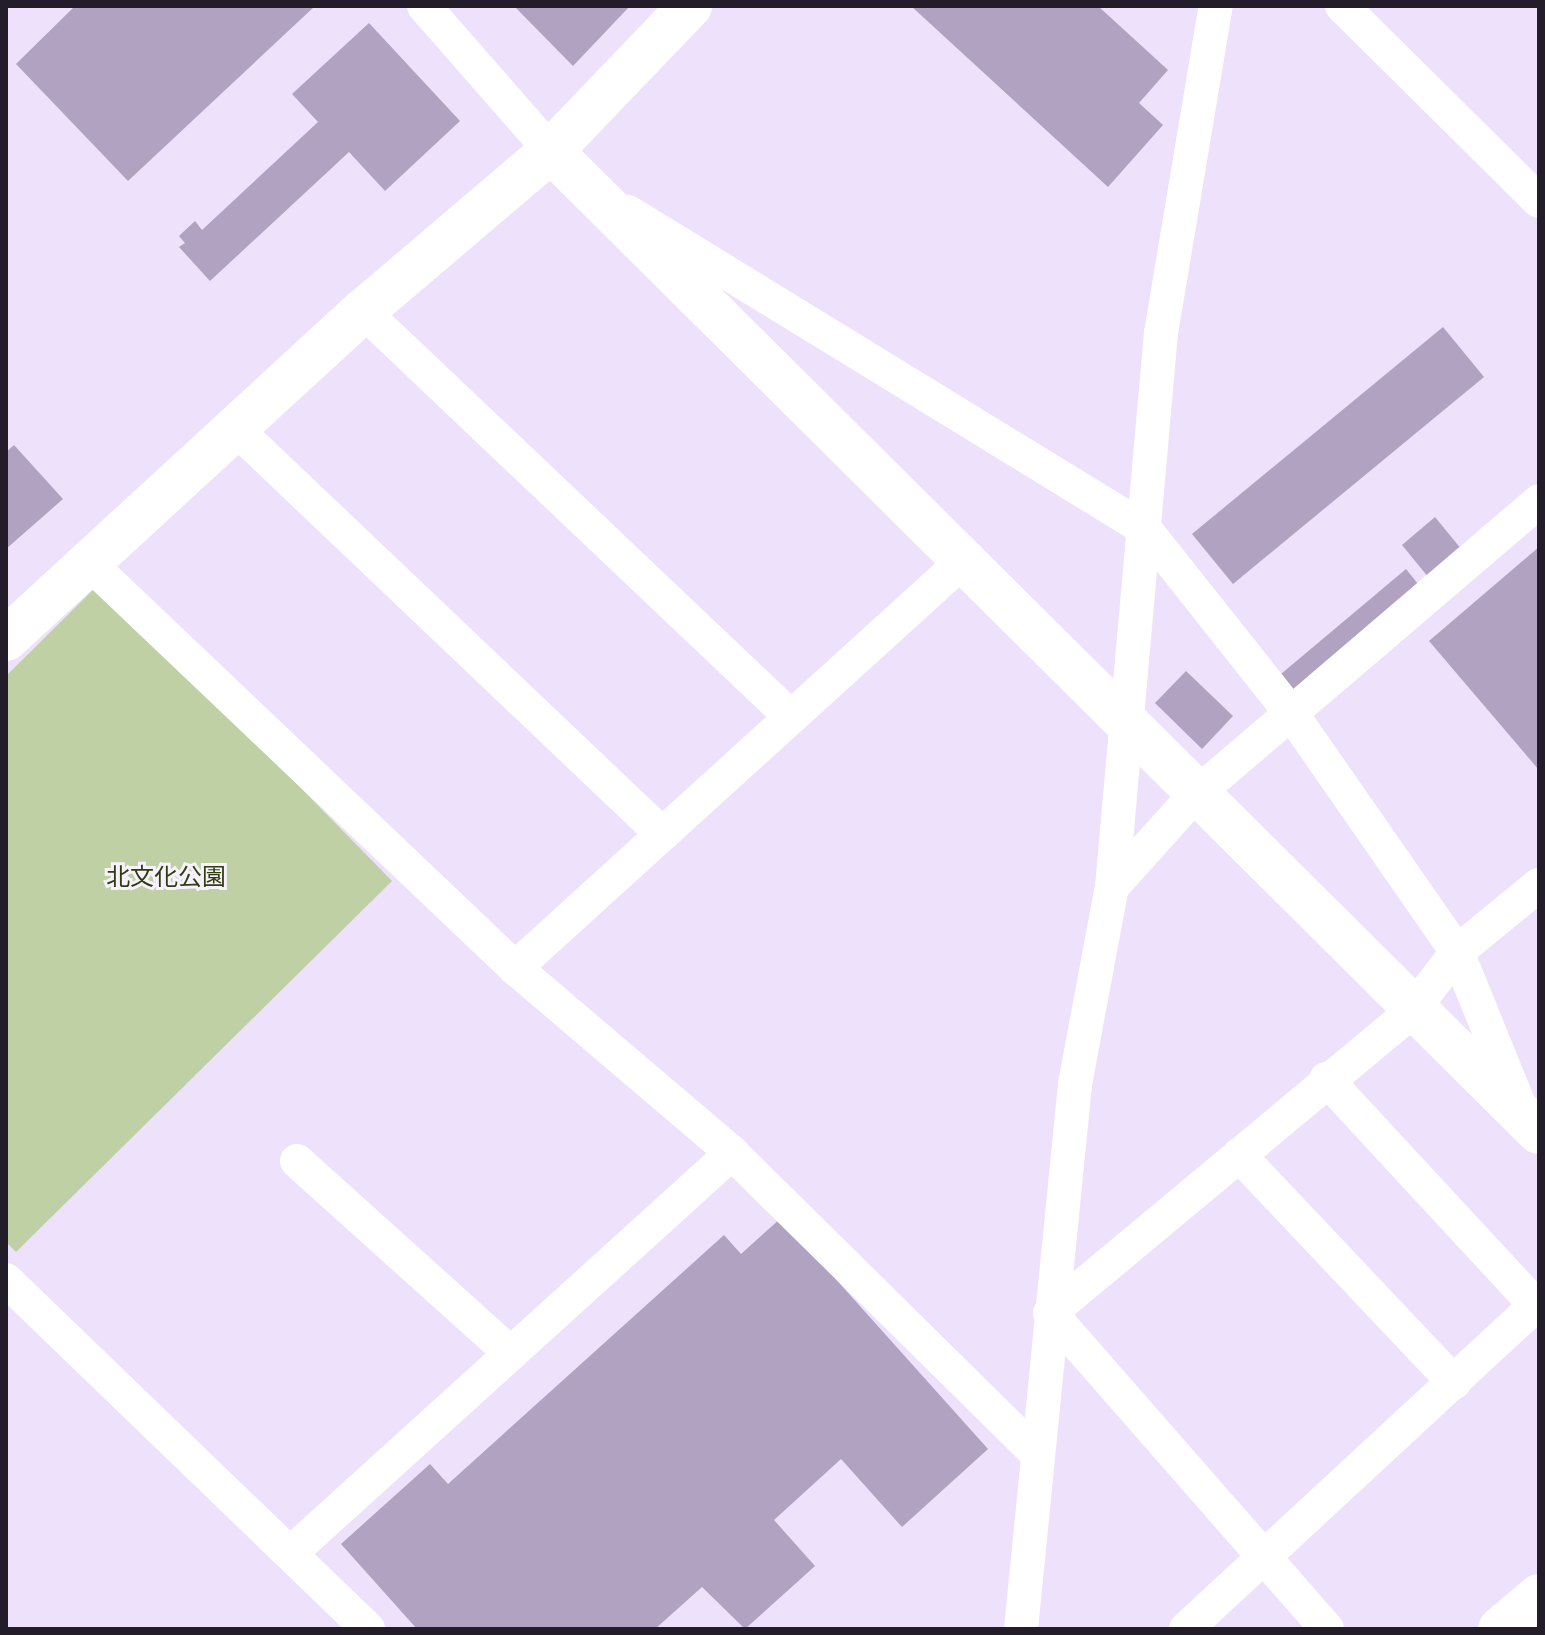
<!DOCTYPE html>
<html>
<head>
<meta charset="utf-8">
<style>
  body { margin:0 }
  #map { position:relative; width:1545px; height:1635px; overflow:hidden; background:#ede1fb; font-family:Overpass,"Noto Sans JP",sans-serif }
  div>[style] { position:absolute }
  .green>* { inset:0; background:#bfd0a4 }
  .building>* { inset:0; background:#b1a2c1 }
  .street>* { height:34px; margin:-17px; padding:0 17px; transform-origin:17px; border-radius:17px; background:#fff }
  .secondary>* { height:44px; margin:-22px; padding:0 22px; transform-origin:22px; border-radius:22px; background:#fff }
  span { translate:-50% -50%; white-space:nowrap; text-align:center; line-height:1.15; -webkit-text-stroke:6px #f7f1fe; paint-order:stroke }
  .park-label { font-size:24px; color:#2f3e0c }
  .frame { position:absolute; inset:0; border:8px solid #231d29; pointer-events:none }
</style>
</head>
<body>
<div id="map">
  <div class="green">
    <i style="clip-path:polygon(100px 583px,392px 881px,16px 1252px,6px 1242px,6px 676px)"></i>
  </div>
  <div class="building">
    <i style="clip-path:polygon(75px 6px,315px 6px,128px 181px,16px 64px)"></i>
    <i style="clip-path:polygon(514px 6px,630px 6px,573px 66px)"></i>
    <i style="clip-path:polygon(911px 6px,1098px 6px,1168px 70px,1139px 103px,1163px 125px,1108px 187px)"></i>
    <i style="clip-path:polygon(369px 23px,460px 121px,385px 191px,349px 152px,210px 281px,179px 247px,185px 243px,179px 236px,195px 221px,202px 230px,318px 122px,292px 94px)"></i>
    <i style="clip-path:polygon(1443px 327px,1484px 377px,1233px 584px,1192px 534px)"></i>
    <i style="clip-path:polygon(14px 445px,63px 499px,6px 549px,6px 452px)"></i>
    <i style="clip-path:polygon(1435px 517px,1462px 550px,1429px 578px,1402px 545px)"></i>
    <i style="clip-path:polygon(1539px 547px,1539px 770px,1429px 641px)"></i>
    <i style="clip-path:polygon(1406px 569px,1422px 589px,1297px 694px,1281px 674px)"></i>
    <i style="clip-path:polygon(1186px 671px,1233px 716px,1202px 749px,1155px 703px)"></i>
    <i style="clip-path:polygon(781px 1218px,988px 1449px,902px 1527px,841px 1459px,774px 1520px,815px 1566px,745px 1629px,702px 1587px,655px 1629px,417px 1629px,341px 1544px,430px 1464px,448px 1484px,724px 1235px,741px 1254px)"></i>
  </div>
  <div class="street">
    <i style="left:424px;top:6px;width:193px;rotate:48.8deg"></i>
    <i style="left:1342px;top:6px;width:277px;rotate:44.7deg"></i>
    <i style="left:628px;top:212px;width:606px;rotate:31.51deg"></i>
    <i style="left:1145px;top:529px;width:235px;rotate:51.6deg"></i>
    <i style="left:1291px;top:713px;width:291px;rotate:55.2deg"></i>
    <i style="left:1457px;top:952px;width:167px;rotate:67.9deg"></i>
    <i style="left:363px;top:311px;width:590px;rotate:43.49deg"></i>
    <i style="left:237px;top:430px;width:586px;rotate:43.55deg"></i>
    <i style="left:90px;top:564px;width:586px;rotate:43.55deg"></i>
    <i style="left:515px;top:968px;width:285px;rotate:40.4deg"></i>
    <i style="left:732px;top:1153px;width:427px;rotate:44.6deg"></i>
    <i style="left:1112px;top:887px;width:122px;rotate:-48deg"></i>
    <i style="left:1194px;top:796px;width:454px;rotate:-40.5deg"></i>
    <i style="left:515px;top:968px;width:604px;rotate:-42.25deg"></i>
    <i style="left:1326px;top:1079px;width:308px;rotate:47.2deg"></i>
    <i style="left:1239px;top:1155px;width:313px;rotate:46.6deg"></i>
    <i style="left:297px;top:1161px;width:288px;rotate:42deg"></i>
    <i style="left:6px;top:1280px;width:503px;rotate:43.95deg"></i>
    <i style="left:293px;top:1551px;width:593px;rotate:-42.2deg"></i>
    <i style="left:1021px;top:1629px;width:548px;rotate:-84.34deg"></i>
    <i style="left:1075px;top:1084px;width:200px;rotate:-79.4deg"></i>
    <i style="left:1112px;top:887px;width:556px;rotate:-84.95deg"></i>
    <i style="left:1161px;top:333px;width:332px;rotate:-80.5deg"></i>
    <i style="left:1186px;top:1629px;width:481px;rotate:-42.8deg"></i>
    <i style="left:1327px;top:1629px;width:420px;rotate:-131.2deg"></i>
    <i style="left:1050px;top:1313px;width:471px;rotate:-39.8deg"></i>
    <i style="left:1412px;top:1011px;width:74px;rotate:-52.7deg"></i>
    <i style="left:1457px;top:952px;width:106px;rotate:-39.3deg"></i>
  </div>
  <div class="secondary">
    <i style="left:551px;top:151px;width:1392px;rotate:44.8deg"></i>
    <i style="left:6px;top:639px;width:485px;rotate:-42.6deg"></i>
    <i style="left:363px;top:311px;width:247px;rotate:-40.4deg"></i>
    <i style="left:551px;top:151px;width:201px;rotate:-46.2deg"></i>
    <i style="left:1500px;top:1629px;width:51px;rotate:-40.2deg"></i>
  </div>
  <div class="park-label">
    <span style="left:166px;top:880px">北文化公園</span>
  </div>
  <div class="frame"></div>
</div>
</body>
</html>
